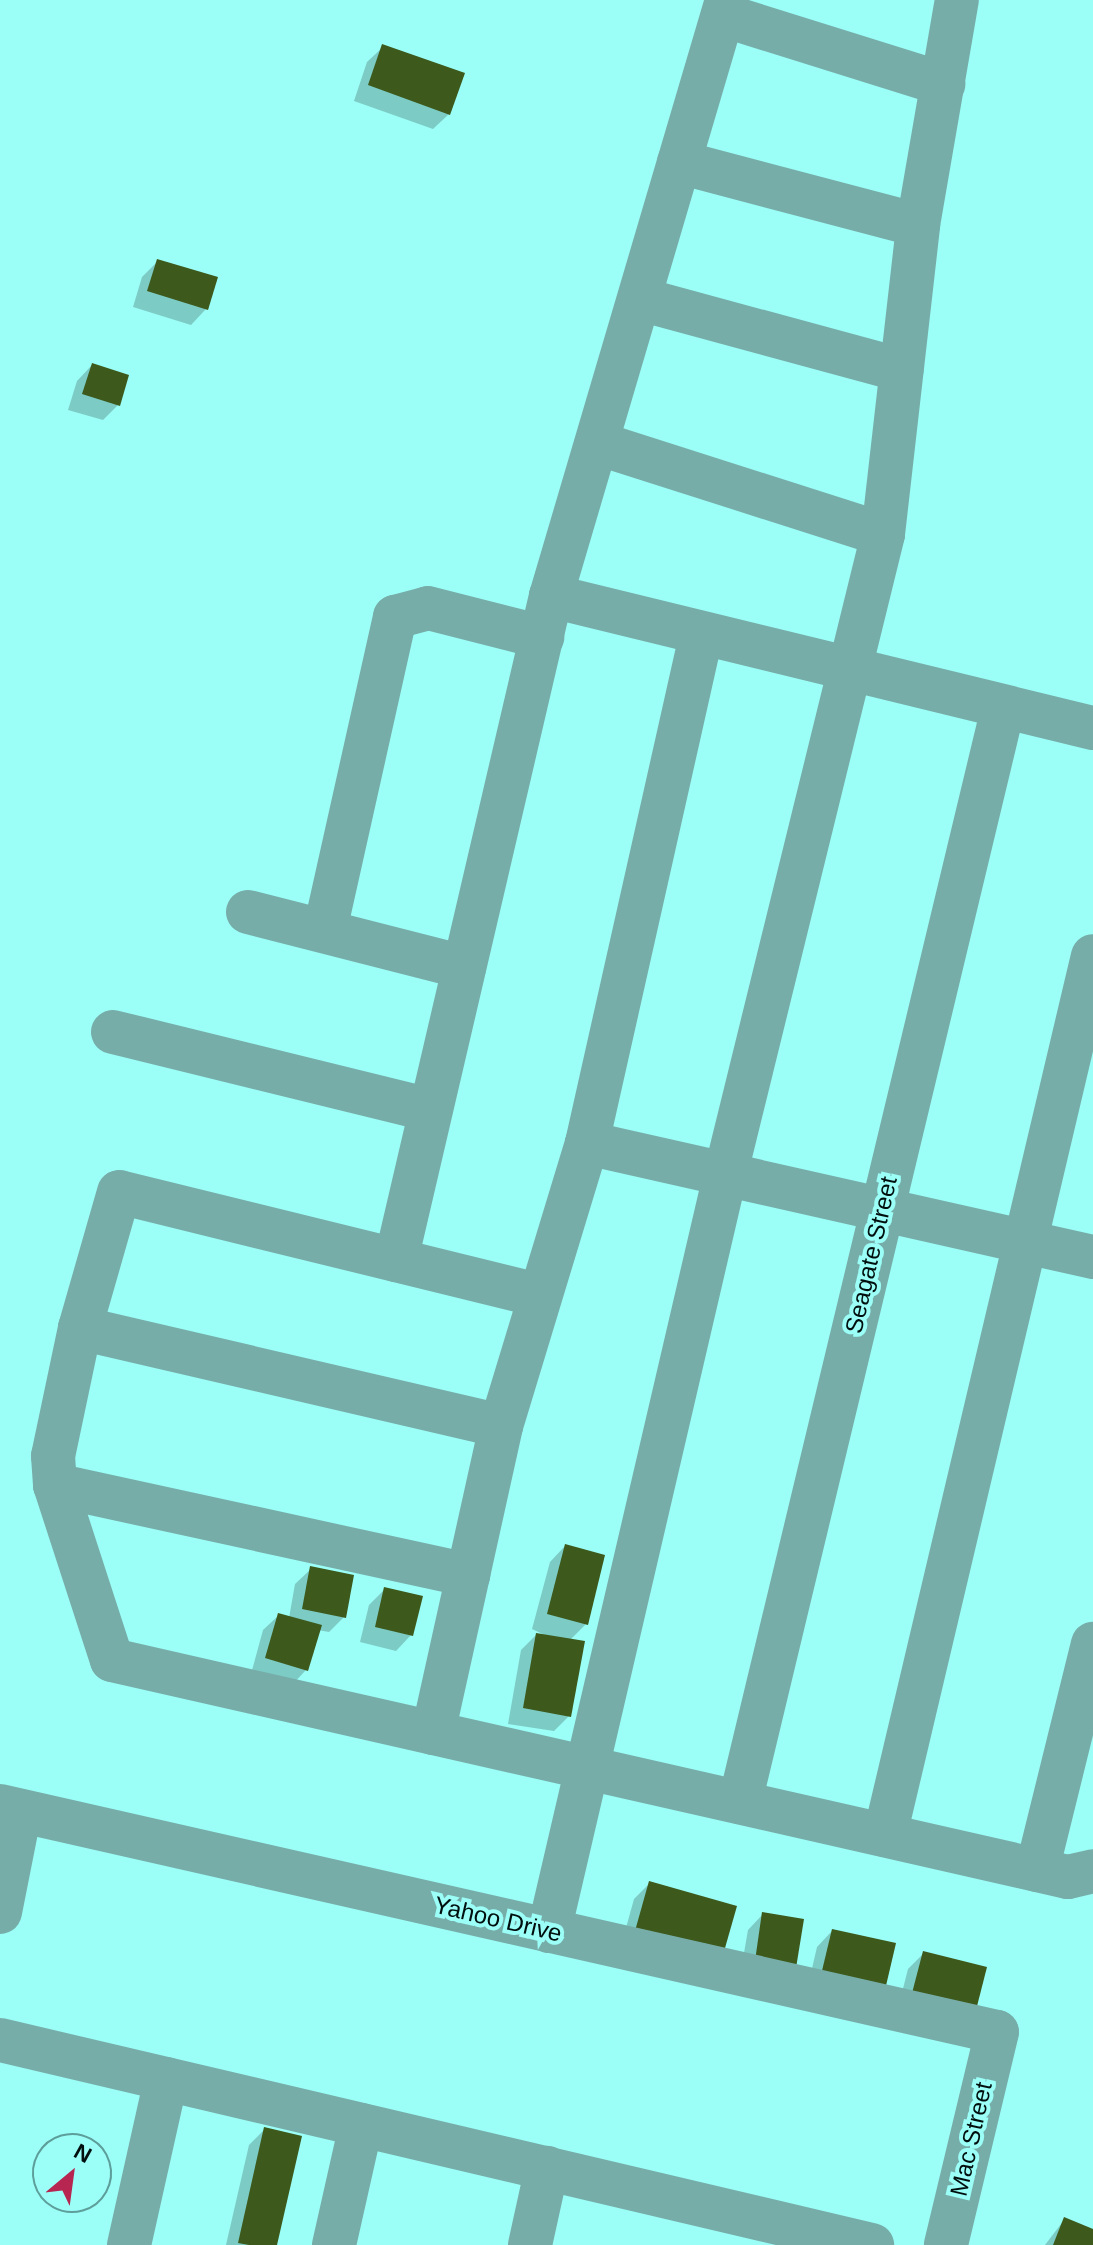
<!DOCTYPE html>
<html>
<head>
<meta charset="utf-8">
<style>
  body { margin:0 }
  #map { position:relative; width:1093px; height:2245px; overflow:hidden; background:#9bfef7; font-family:Helvetica,sans-serif }
  div>[style] { position:absolute }
  .shadow>* { inset:0; background:#0003 }
  .building>* { inset:0; background:#3d591b }
  .street>* { height:44px; margin:-22px; padding:0 22px; transform-origin:22px; border-radius:22px; background:#77ada9 }
  span { translate:-50% -50%; white-space:nowrap; text-align:center; line-height:1.15; -webkit-text-stroke:8px #9bfef7; paint-order:stroke }
  .street-label { font-size:24px; color:#000f0e }
  .north { position:absolute; left:32px; top:2133px; width:80px; height:80px; box-sizing:border-box; background:#9bfef7; border:2px solid #5d9e9a; border-radius:50%; rotate:29deg; font-size:22px; font-weight:700; line-height:32px; text-align:center; color:#000f0e }
  .north::after { content:''; display:block; margin:auto; width:28px; height:36px; background:#b72650; clip-path:polygon(50% 0,100% 100%,50% 72%,0 100%) }
</style>
</head>
<body>
<div id="map">
  <div class="shadow">
    <i style="clip-path:polygon(383px 47px,449px 114px,433px 129px,354px 101px,367px 62px)"></i>
    <i style="clip-path:polygon(158px 261px,206px 309px,191px 325px,133px 307px,142px 277px)"></i>
    <i style="clip-path:polygon(92px 365px,118px 405px,103px 420px,68px 410px,77px 381px)"></i>
    <i style="clip-path:polygon(565px 1546px,586px 1624px,569px 1641px,569px 1716px,554px 1731px,508px 1724px,521px 1650px,536px 1635px,549px 1637px,532px 1629px,550px 1562px)"></i>
    <i style="clip-path:polygon(311px 1569px,344px 1617px,329px 1632px,318px 1630px,306px 1670px,291px 1686px,251px 1674px,263px 1630px,279px 1615px,289px 1618px,295px 1584px)"></i>
    <i style="clip-path:polygon(385px 1589px,411px 1635px,396px 1651px,360px 1642px,369px 1605px)"></i>
    <i style="clip-path:polygon(650px 1883px,706px 1970px,621px 1946px,634px 1899px)"></i>
    <i style="clip-path:polygon(763px 1914px,779px 1982px,740px 1976px,748px 1930px)"></i>
    <i style="clip-path:polygon(832px 1931px,893px 1945px,807px 1990px,817px 1947px)"></i>
    <i style="clip-path:polygon(924px 1953px,985px 1969px,897px 2012px,908px 1969px)"></i>
    <i style="clip-path:polygon(265px 2129px,275px 2245px,226px 2245px,249px 2145px)"></i>
    <i style="clip-path:polygon(1064px 2220px,1093px 2231px,1093px 2245px,1045px 2245px)"></i>
  </div>
  <div class="building">
    <i style="clip-path:polygon(382px 44px,465px 73px,450px 115px,368px 85px)"></i>
    <i style="clip-path:polygon(157px 259px,218px 277px,208px 310px,147px 291px)"></i>
    <i style="clip-path:polygon(92px 363px,129px 375px,120px 406px,82px 394px)"></i>
    <i style="clip-path:polygon(565px 1544px,605px 1555px,588px 1625px,547px 1614px)"></i>
    <i style="clip-path:polygon(310px 1566px,354px 1575px,346px 1618px,302px 1609px)"></i>
    <i style="clip-path:polygon(384px 1587px,423px 1596px,413px 1636px,375px 1627px)"></i>
    <i style="clip-path:polygon(278px 1613px,322px 1625px,308px 1671px,265px 1658px)"></i>
    <i style="clip-path:polygon(536px 1633px,585px 1641px,571px 1717px,523px 1708px)"></i>
    <i style="clip-path:polygon(649px 1881px,737px 1906px,723px 1955px,635px 1931px)"></i>
    <i style="clip-path:polygon(762px 1912px,804px 1919px,796px 1968px,755px 1961px)"></i>
    <i style="clip-path:polygon(832px 1929px,896px 1943px,885px 1990px,821px 1975px)"></i>
    <i style="clip-path:polygon(923px 1951px,987px 1967px,975px 2014px,911px 1997px)"></i>
    <i style="clip-path:polygon(264px 2127px,302px 2136px,277px 2245px,249px 2245px,238px 2243px)"></i>
    <i style="clip-path:polygon(1064px 2217px,1093px 2229px,1093px 2245px,1053px 2245px)"></i>
  </div>
  <div class="street">
    <i style="left:723px;top:15px;width:231px;rotate:17.4deg"></i>
    <i style="left:679px;top:162px;width:247px;rotate:14.8deg"></i>
    <i style="left:640px;top:299px;width:271px;rotate:15.2deg"></i>
    <i style="left:597px;top:443px;width:300px;rotate:17.7deg"></i>
    <i style="left:551px;top:596px;width:558px;rotate:13.69deg"></i>
    <i style="left:248px;top:912px;width:223px;rotate:14.3deg"></i>
    <i style="left:325px;top:930px;width:321px;rotate:-77.4deg"></i>
    <i style="left:395px;top:617px;width:34px;rotate:-15deg"></i>
    <i style="left:428px;top:608px;width:118px;rotate:14.3deg"></i>
    <i style="left:113px;top:1032px;width:327px;rotate:13.8deg"></i>
    <i style="left:587px;top:1143px;width:519px;rotate:12.7deg"></i>
    <i style="left:396px;top:1260px;width:682px;rotate:-76.86deg"></i>
    <i style="left:551px;top:596px;width:621px;rotate:-73.55deg"></i>
    <i style="left:538px;top:1295px;width:431px;rotate:-166.2deg"></i>
    <i style="left:119px;top:1192px;width:141px;rotate:106deg"></i>
    <i style="left:80px;top:1328px;width:131px;rotate:101.9deg"></i>
    <i style="left:53px;top:1456px;width:29px;rotate:86deg"></i>
    <i style="left:55px;top:1485px;width:184px;rotate:72deg"></i>
    <i style="left:112px;top:1660px;width:980px;rotate:12.79deg"></i>
    <i style="left:1068px;top:1877px;width:26px;rotate:-13deg"></i>
    <i style="left:80px;top:1328px;width:432px;rotate:13.1deg"></i>
    <i style="left:55px;top:1485px;width:423px;rotate:12.3deg"></i>
    <i style="left:433px;top:1733px;width:314px;rotate:-77.5deg"></i>
    <i style="left:501px;top:1426px;width:296px;rotate:-73.1deg"></i>
    <i style="left:587px;top:1143px;width:520px;rotate:-77.33deg"></i>
    <i style="left:740px;top:1802px;width:1125px;rotate:-76.48deg"></i>
    <i style="left:0;top:1806px;width:1022px;rotate:12.77deg"></i>
    <i style="left:997px;top:2032px;width:219px;rotate:103.5deg"></i>
    <i style="left:885px;top:1835px;width:903px;rotate:-76.69deg"></i>
    <i style="left:1037px;top:1870px;width:233px;rotate:-76.1deg"></i>
    <i style="left:0;top:1912px;width:103px;rotate:-78.8deg"></i>
    <i style="left:549px;top:1931px;width:775px;rotate:-76.88deg"></i>
    <i style="left:725px;top:1176px;width:661px;rotate:-76.17deg"></i>
    <i style="left:883px;top:534px;width:311px;rotate:-83.5deg"></i>
    <i style="left:918px;top:225px;width:228px;rotate:-80.2deg"></i>
    <i style="left:0;top:2040px;width:896px;rotate:13.23deg"></i>
    <i style="left:129px;top:2245px;width:170px;rotate:-77.4deg"></i>
    <i style="left:334px;top:2245px;width:123px;rotate:-77.3deg"></i>
    <i style="left:530px;top:2245px;width:79px;rotate:-77.6deg"></i>
  </div>
  <div class="street-label">
    <span style="left:871px;top:1255px;rotate:-77deg">Seagate Street</span>
    <span style="left:498px;top:1919px;rotate:13deg">Yahoo Drive</span>
    <span style="left:971px;top:2139px;rotate:-77deg">Mac Street</span>
  </div>
  <div class="north">N</div>
</div>
</body>
</html>
